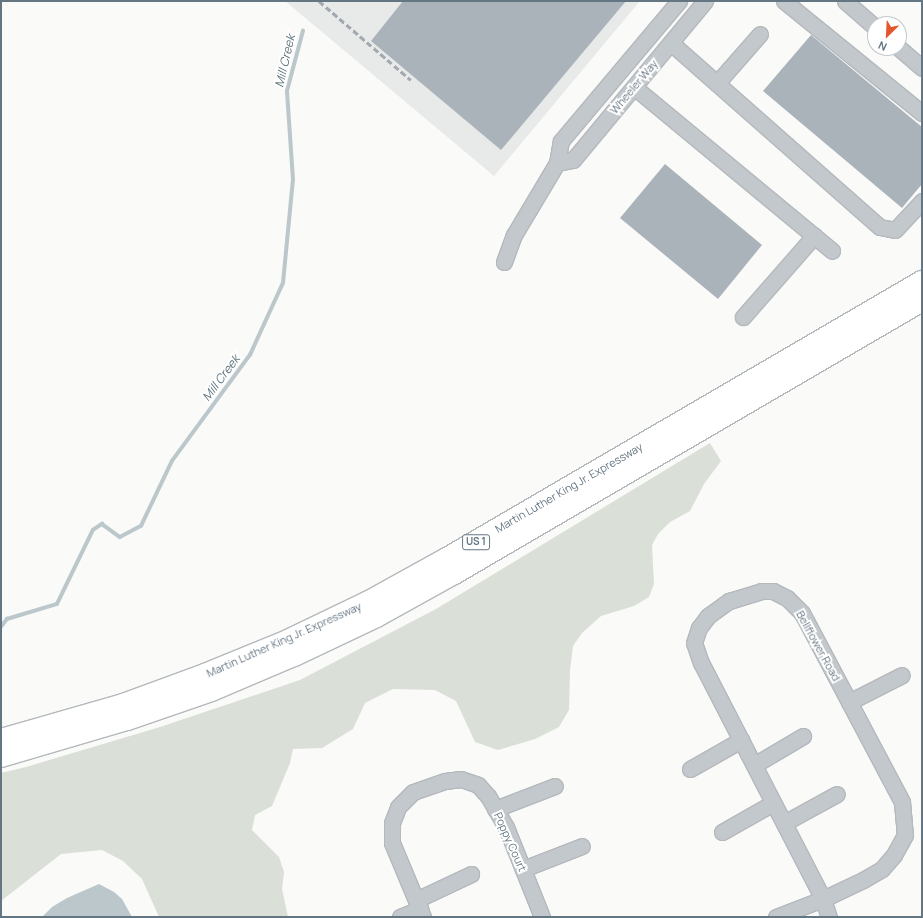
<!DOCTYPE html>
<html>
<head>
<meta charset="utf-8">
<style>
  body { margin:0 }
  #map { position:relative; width:923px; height:918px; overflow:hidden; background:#fafaf8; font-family:Manrope,sans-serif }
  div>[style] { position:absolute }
  .built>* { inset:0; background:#e8e9e9 }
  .green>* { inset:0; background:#dadfd7 }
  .water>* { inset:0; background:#bbc7cb }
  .stream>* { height:3.5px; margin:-1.75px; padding:0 1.75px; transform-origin:1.75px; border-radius:1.75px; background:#bbc7cb }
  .building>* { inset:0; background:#aab3b9 }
  .roads { filter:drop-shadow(1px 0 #b4b9bd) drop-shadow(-1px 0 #b4b9bd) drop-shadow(0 1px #b4b9bd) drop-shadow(0 -1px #b4b9bd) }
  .minor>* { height:15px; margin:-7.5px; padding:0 7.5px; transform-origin:7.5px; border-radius:7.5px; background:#c3c8cc }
  .highway>* { height:22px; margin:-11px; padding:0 11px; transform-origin:11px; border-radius:11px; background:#fff }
  .rail>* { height:3px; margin-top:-1.5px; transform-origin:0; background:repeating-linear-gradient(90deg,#a2aab0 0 6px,transparent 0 9px) }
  span { translate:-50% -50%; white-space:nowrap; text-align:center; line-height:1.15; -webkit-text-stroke:4px #fff; paint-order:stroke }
  .shield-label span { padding:1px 3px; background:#fff; border:1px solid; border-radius:3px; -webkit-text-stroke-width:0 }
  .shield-label { font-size:10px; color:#657683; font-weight:700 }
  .street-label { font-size:11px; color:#657683 }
  .water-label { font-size:12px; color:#60757c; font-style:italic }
  .frame { position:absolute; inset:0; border:2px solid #657683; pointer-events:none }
  .north { position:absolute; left:867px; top:16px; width:40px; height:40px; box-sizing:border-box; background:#fff; border:1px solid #c1c8cd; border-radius:50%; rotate:204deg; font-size:11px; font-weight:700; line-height:16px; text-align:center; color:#657683 }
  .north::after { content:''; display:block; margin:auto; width:14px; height:18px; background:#e4572e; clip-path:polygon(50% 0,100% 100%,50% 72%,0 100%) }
</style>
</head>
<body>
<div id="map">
  <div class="built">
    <i style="clip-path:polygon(285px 1px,640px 1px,494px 176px)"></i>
  </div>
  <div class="green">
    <i style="clip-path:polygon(710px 443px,721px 461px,704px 484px,690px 511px,670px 522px,658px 534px,652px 545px,654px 584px,649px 597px,634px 606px,601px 616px,582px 633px,573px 646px,570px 670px,569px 710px,559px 727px,535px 739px,498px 750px,475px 742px,456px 701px,435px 690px,393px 689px,365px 703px,353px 729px,322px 748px,293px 749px,290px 763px,272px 806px,255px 815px,252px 830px,279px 857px,284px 872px,282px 889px,288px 917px,159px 917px,142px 879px,123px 861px,102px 850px,61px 854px,1px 901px,1px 773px,26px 767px,160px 727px,300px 680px,436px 609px)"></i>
  </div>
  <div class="water">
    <i style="clip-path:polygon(99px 884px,114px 892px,122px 899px,132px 917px,42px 917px,52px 907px,67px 898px)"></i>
  </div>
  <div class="stream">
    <i style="left:1px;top:627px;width:10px;rotate:-53deg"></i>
    <i style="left:7px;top:619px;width:52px;rotate:-16.7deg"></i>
    <i style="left:57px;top:604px;width:82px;rotate:-64.1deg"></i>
    <i style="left:93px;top:530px;width:11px;rotate:-34deg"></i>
    <i style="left:102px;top:524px;width:22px;rotate:36deg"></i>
    <i style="left:120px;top:537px;width:24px;rotate:-28deg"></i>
    <i style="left:141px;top:526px;width:72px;rotate:-64.5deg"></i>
    <i style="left:172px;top:461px;width:132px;rotate:-53.7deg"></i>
    <i style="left:250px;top:355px;width:79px;rotate:-65.4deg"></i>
    <i style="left:283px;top:283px;width:103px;rotate:-84.5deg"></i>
    <i style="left:293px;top:180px;width:89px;rotate:-93.9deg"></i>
    <i style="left:287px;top:91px;width:62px;rotate:-75.1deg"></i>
  </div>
  <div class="building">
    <i style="clip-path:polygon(403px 1px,626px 1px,501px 150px,371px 41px)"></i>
    <i style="clip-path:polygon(811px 35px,922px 127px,922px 184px,902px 208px,763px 91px)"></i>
    <i style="clip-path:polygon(665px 164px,762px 245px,718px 299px,620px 218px)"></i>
  </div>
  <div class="roads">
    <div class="minor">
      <i style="left:784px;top:1px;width:178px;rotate:39.1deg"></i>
      <i style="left:845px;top:1px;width:40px;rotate:41deg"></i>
      <i style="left:671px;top:43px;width:278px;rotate:41.4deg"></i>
      <i style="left:880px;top:227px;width:15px;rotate:11deg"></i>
      <i style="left:895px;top:230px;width:40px;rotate:-47deg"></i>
      <i style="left:899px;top:48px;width:30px;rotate:41deg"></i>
      <i style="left:717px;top:83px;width:65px;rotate:-48.7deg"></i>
      <i style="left:634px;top:87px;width:257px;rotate:39.6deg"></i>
      <i style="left:557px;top:163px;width:16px;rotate:-11deg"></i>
      <i style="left:573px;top:160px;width:207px;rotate:-50.3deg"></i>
      <i style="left:504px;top:262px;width:29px;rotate:-70deg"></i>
      <i style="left:514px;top:235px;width:84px;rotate:-59.2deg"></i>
      <i style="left:557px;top:163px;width:22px;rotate:-80deg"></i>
      <i style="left:561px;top:141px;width:183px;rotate:-49.9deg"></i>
      <i style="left:743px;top:317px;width:108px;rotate:-48.8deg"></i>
      <i style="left:761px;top:591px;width:12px"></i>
      <i style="left:773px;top:591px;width:16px;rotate:27deg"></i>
      <i style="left:787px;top:598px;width:21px;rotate:45deg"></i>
      <i style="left:802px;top:613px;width:214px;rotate:62.1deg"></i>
      <i style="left:902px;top:802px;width:33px;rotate:85deg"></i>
      <i style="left:905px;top:835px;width:23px;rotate:119deg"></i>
      <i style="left:894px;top:855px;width:18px;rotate:131deg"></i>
      <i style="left:882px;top:869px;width:22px;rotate:150deg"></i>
      <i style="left:863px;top:880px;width:44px;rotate:154.6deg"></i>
      <i style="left:823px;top:899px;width:266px;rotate:-117.3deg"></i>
      <i style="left:701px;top:663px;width:21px;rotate:-109deg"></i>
      <i style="left:694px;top:643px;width:16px;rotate:-72deg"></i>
      <i style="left:699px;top:628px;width:15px;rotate:-53deg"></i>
      <i style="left:708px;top:616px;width:26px;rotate:-36deg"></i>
      <i style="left:729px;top:601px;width:34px;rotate:-17deg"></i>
      <i style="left:849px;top:702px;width:59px;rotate:-27deg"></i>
      <i style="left:754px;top:765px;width:57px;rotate:-30.6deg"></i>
      <i style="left:690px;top:769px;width:59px;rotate:-29.6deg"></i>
      <i style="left:495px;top:809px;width:64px;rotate:-21deg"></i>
      <i style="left:784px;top:823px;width:60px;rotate:-28.7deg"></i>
      <i style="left:722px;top:832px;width:59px;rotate:-29.6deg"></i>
      <i style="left:523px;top:869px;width:63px;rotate:-21.3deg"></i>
      <i style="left:416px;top:900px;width:61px;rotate:-25.3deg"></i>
      <i style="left:400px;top:917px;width:22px;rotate:-22deg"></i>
      <i style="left:423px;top:917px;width:80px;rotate:-112.7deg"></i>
      <i style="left:392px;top:843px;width:20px;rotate:-90deg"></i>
      <i style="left:392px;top:823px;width:17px;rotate:-69deg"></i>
      <i style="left:398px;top:807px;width:21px;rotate:-45deg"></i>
      <i style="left:413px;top:792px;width:34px;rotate:-19deg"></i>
      <i style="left:445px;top:781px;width:16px;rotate:-7deg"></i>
      <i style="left:461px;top:779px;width:18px;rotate:19deg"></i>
      <i style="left:478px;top:785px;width:15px;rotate:48deg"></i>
      <i style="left:488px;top:796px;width:36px;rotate:60deg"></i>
      <i style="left:506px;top:827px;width:97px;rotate:68.2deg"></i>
      <i style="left:776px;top:917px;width:50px;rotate:-21deg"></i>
      <i style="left:823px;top:899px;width:19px;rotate:72deg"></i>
    </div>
    <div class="highway">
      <i style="left:1px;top:740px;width:127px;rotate:-16deg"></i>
      <i style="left:123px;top:705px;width:87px;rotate:-20.1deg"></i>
      <i style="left:205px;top:675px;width:90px;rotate:-22.3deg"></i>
      <i style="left:288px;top:641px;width:90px;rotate:-25.7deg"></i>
      <i style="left:369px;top:602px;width:89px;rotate:-28.9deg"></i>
      <i style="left:447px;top:559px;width:550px;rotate:-30.25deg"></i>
      <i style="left:1px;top:756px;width:131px;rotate:-16.4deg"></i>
      <i style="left:127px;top:719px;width:89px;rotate:-19deg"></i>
      <i style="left:211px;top:690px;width:90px;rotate:-22.9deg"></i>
      <i style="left:294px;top:655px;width:91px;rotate:-25.4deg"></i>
      <i style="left:376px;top:616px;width:89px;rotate:-28.9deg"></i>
      <i style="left:454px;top:573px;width:542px;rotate:-30.26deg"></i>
    </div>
  </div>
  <div class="rail">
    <i style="left:319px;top:1px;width:121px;rotate:40.7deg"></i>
  </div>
  <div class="shield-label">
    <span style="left:476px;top:542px">US 1</span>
  </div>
  <div class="street-label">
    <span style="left:634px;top:87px;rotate:-50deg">Wheeler Way</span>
    <span style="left:569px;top:488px;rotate:-30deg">Martin Luther King Jr. Expressway</span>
    <span style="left:284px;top:640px;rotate:-24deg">Martin Luther King Jr. Expressway</span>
    <span style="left:818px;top:646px;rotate:61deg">Bellflower Road</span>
    <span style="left:510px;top:842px;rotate:66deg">Poppy Court</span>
  </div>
  <div class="water-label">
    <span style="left:285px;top:61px;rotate:-77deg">Mill Creek</span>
    <span style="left:221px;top:378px;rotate:-53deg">Mill Creek</span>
  </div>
  <div class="frame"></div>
  <div class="north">N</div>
</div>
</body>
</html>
